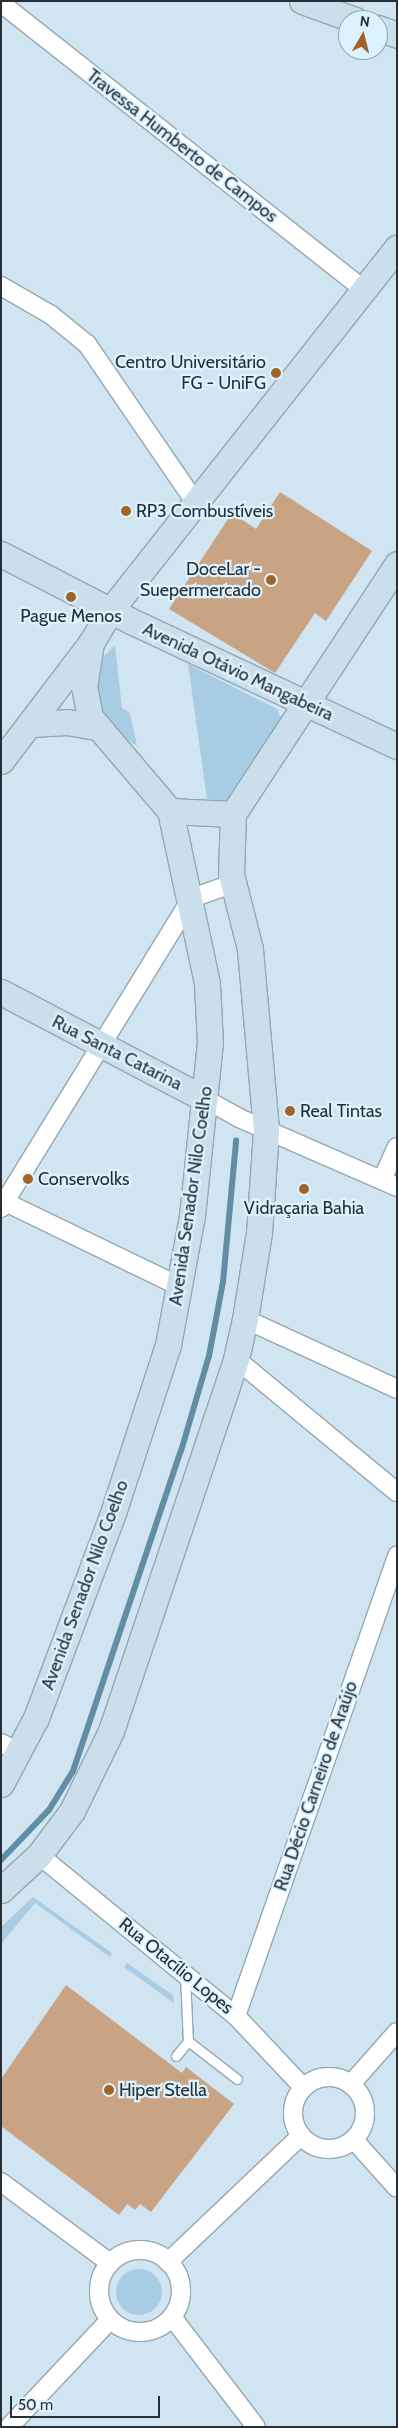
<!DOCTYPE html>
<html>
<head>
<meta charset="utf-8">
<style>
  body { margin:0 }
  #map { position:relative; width:398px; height:2428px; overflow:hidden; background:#d0e4f1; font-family:Cabin,sans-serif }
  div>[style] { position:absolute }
  .green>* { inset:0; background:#a8cce3 }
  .round { border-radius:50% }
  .stream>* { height:6px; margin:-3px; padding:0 3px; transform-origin:3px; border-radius:3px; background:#638da7 }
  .building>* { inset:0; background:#c8a485 }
  .roads { filter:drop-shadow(1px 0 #94a7b3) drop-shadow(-1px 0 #94a7b3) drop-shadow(0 1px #94a7b3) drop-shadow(0 -1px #94a7b3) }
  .service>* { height:9px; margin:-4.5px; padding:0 4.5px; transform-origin:4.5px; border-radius:4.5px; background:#fff }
  .minor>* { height:18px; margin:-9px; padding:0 9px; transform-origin:9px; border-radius:9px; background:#fff }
  .minor>.ring { margin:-9px; padding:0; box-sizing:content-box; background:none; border:18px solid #fff; border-radius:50% }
  .secondary>* { height:25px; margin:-12.5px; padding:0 12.5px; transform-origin:12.5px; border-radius:12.5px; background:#cadfeb }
  .dots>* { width:14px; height:14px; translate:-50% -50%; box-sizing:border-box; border:2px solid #ddf2ff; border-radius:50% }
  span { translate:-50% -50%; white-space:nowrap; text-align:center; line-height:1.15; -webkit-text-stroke:4.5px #ddf2ff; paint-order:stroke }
  .street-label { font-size:18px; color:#272f34 }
  .poi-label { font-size:18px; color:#272f34 }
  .right { translate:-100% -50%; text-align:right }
  .left { translate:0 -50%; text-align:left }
  .frame { position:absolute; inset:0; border:2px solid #272f34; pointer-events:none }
  .north { position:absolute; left:338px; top:10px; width:50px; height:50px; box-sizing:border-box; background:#ddf2ff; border:1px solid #94a4ae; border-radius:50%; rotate:8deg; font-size:14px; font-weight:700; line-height:20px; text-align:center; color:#272f34 }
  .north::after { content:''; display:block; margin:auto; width:18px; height:22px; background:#a06426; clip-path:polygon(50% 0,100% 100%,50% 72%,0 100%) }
  .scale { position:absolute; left:10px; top:2396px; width:150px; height:22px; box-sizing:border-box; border:2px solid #272f34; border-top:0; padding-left:6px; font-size:15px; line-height:18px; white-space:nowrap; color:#272f34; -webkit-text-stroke:4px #ddf2ff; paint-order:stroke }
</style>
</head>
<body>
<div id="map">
  <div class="green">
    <i style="clip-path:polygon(115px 646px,122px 708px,130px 713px,137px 746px,94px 717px,91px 668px)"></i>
    <i style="clip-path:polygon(188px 664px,277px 709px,281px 718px,282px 726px,230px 803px,207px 799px)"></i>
    <i style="clip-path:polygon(33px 1897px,112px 1953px,110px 1957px,35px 1903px,1px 1944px,1px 1927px)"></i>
    <i style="clip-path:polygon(127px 1963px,173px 1995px,174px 2003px,124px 1967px)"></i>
    <i class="round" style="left:116px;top:2269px;width:46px;height:46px"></i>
  </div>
  <div class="stream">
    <i style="left:1px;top:1860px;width:69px;rotate:-46.2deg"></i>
    <i style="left:49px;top:1810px;width:46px;rotate:-58.4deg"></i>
    <i style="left:73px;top:1771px;width:338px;rotate:-71.4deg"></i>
    <i style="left:181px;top:1451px;width:99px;rotate:-73.6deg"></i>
    <i style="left:209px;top:1356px;width:75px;rotate:-79.3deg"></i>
    <i style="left:223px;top:1282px;width:142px;rotate:-84.7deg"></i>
  </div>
  <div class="building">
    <i style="clip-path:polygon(280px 492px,372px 551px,326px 621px,315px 613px,275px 673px,169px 609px,232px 513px,256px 529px)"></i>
    <i style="clip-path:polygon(66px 1985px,182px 2073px,186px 2067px,234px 2104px,151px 2212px,140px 2204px,135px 2210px,127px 2204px,119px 2215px,1px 2126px,1px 2079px)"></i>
  </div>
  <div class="roads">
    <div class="service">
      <i style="left:185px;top:1976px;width:65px;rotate:87.4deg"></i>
      <i style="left:188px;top:2041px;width:62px;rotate:37.8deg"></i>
      <i style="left:176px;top:2056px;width:19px;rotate:-51deg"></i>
    </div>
    <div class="minor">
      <i style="left:1px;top:3px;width:461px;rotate:38.3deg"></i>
      <i style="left:1px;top:286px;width:58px;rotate:30.1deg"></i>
      <i style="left:51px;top:315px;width:46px;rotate:38.9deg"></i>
      <i style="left:87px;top:344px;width:193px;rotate:55.6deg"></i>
      <i style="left:205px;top:1099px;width:39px;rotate:29deg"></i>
      <i style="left:239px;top:1118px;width:172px;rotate:23.6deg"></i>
      <i style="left:382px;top:1180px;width:36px;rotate:-66deg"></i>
      <i style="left:1px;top:1200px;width:200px;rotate:25.8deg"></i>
      <i style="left:1px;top:1208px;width:364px;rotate:-58.4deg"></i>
      <i style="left:192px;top:898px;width:42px;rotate:-19.3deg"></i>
      <i style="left:245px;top:1319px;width:167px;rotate:24.7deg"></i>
      <i style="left:236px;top:1359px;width:209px;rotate:39.6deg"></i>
      <i style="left:1px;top:1743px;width:20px;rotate:27deg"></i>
      <i style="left:39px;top:1855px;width:254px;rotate:39.3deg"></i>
      <i style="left:236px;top:2016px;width:98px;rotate:46.7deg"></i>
      <i style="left:236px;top:2016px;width:488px;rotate:-70.7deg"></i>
      <i class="ring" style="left:293px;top:2077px;width:54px;height:54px"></i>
      <i style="left:351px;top:2084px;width:69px;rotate:-48.5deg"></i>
      <i style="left:354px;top:2140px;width:64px;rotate:48.1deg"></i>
      <i style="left:1px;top:2182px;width:136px;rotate:36.6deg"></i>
      <i class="ring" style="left:99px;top:2250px;width:64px;height:64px"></i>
      <i style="left:168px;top:2262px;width:183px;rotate:-43.5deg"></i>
      <i style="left:172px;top:2317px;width:138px;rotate:52.6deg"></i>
      <i style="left:9px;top:2427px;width:147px;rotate:-46.7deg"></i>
    </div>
    <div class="secondary">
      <i style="left:302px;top:1px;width:56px;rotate:19.7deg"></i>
      <i style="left:378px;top:28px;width:20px;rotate:20deg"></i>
      <i style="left:1px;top:554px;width:146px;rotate:27.3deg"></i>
      <i style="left:131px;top:621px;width:294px;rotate:25.2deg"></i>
      <i style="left:31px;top:724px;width:36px;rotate:-3deg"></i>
      <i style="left:67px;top:722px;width:29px;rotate:10deg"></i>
      <i style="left:1px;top:761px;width:148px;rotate:-52.7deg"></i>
      <i style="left:91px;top:643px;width:37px;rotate:-59deg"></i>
      <i style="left:110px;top:611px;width:463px;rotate:-51.7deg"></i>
      <i style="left:170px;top:811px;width:63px;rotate:2.7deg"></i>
      <i style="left:1px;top:992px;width:230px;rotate:27.7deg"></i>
      <i style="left:1px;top:1784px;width:75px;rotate:-62.1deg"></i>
      <i style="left:36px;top:1718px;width:222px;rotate:-69.4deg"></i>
      <i style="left:114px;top:1510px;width:174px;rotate:-71.9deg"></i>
      <i style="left:168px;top:1345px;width:131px;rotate:-79.5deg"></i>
      <i style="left:192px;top:1216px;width:174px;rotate:-84.1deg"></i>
      <i style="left:210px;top:1043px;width:60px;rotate:-92.9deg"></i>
      <i style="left:207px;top:983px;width:176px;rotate:-102.1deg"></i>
      <i style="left:170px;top:811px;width:123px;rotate:-130.4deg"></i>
      <i style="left:90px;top:717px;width:31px;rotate:-101deg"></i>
      <i style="left:84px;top:687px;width:45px;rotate:-81deg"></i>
      <i style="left:1px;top:1890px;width:52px;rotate:-42.6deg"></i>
      <i style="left:39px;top:1855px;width:55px;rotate:-53.1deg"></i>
      <i style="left:72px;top:1811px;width:89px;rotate:-64deg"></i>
      <i style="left:111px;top:1731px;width:392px;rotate:-71.4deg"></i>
      <i style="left:236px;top:1359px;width:41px;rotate:-77.3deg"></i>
      <i style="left:245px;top:1319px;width:87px;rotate:-80.8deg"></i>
      <i style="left:259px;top:1233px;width:104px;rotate:-86.1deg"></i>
      <i style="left:266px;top:1129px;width:181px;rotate:-95.1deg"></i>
      <i style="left:250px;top:949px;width:77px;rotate:-104.2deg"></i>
      <i style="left:231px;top:874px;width:60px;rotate:-88.1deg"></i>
      <i style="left:233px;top:814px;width:299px;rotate:-56.7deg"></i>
    </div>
  </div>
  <div class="dots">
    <i style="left:276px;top:373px;background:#a06426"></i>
    <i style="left:126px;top:511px;background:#a06426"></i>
    <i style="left:271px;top:580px;background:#a06426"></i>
    <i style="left:71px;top:597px;background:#a06426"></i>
    <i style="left:290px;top:1111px;background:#a06426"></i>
    <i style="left:28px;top:1179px;background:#a06426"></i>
    <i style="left:304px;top:1189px;background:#a06426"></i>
    <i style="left:109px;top:2090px;background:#a06426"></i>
  </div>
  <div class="street-label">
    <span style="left:182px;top:146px;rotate:38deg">Travessa Humberto de Campos</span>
    <span style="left:238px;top:672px;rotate:25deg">Avenida Otávio Mangabeira</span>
    <span style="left:117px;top:1053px;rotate:27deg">Rua Santa Catarina</span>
    <span style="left:191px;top:1196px;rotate:-82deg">Avenida Senador Nilo Coelho</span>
    <span style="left:85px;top:1585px;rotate:-70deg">Avenida Senador Nilo Coelho</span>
    <span style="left:316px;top:1786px;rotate:-71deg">Rua Décio Carneiro de Araújo</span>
    <span style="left:176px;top:1966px;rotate:39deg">Rua Otacílio Lopes</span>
  </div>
  <div class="poi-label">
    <span class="right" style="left:266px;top:373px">Centro Universitário<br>FG - UniFG</span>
    <span class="left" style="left:136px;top:511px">RP3 Combustíveis</span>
    <span class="right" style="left:261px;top:580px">DoceLar -<br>Suepermercado</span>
    <span style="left:71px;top:616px">Pague Menos</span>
    <span class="left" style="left:300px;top:1111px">Real Tintas</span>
    <span class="left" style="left:38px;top:1179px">Conservolks</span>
    <span style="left:304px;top:1208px">Vidraçaria Bahia</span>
    <span class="left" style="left:119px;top:2090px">Hiper Stella</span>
  </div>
  <div class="frame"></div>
  <div class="north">N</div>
  <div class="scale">50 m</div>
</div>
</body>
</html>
